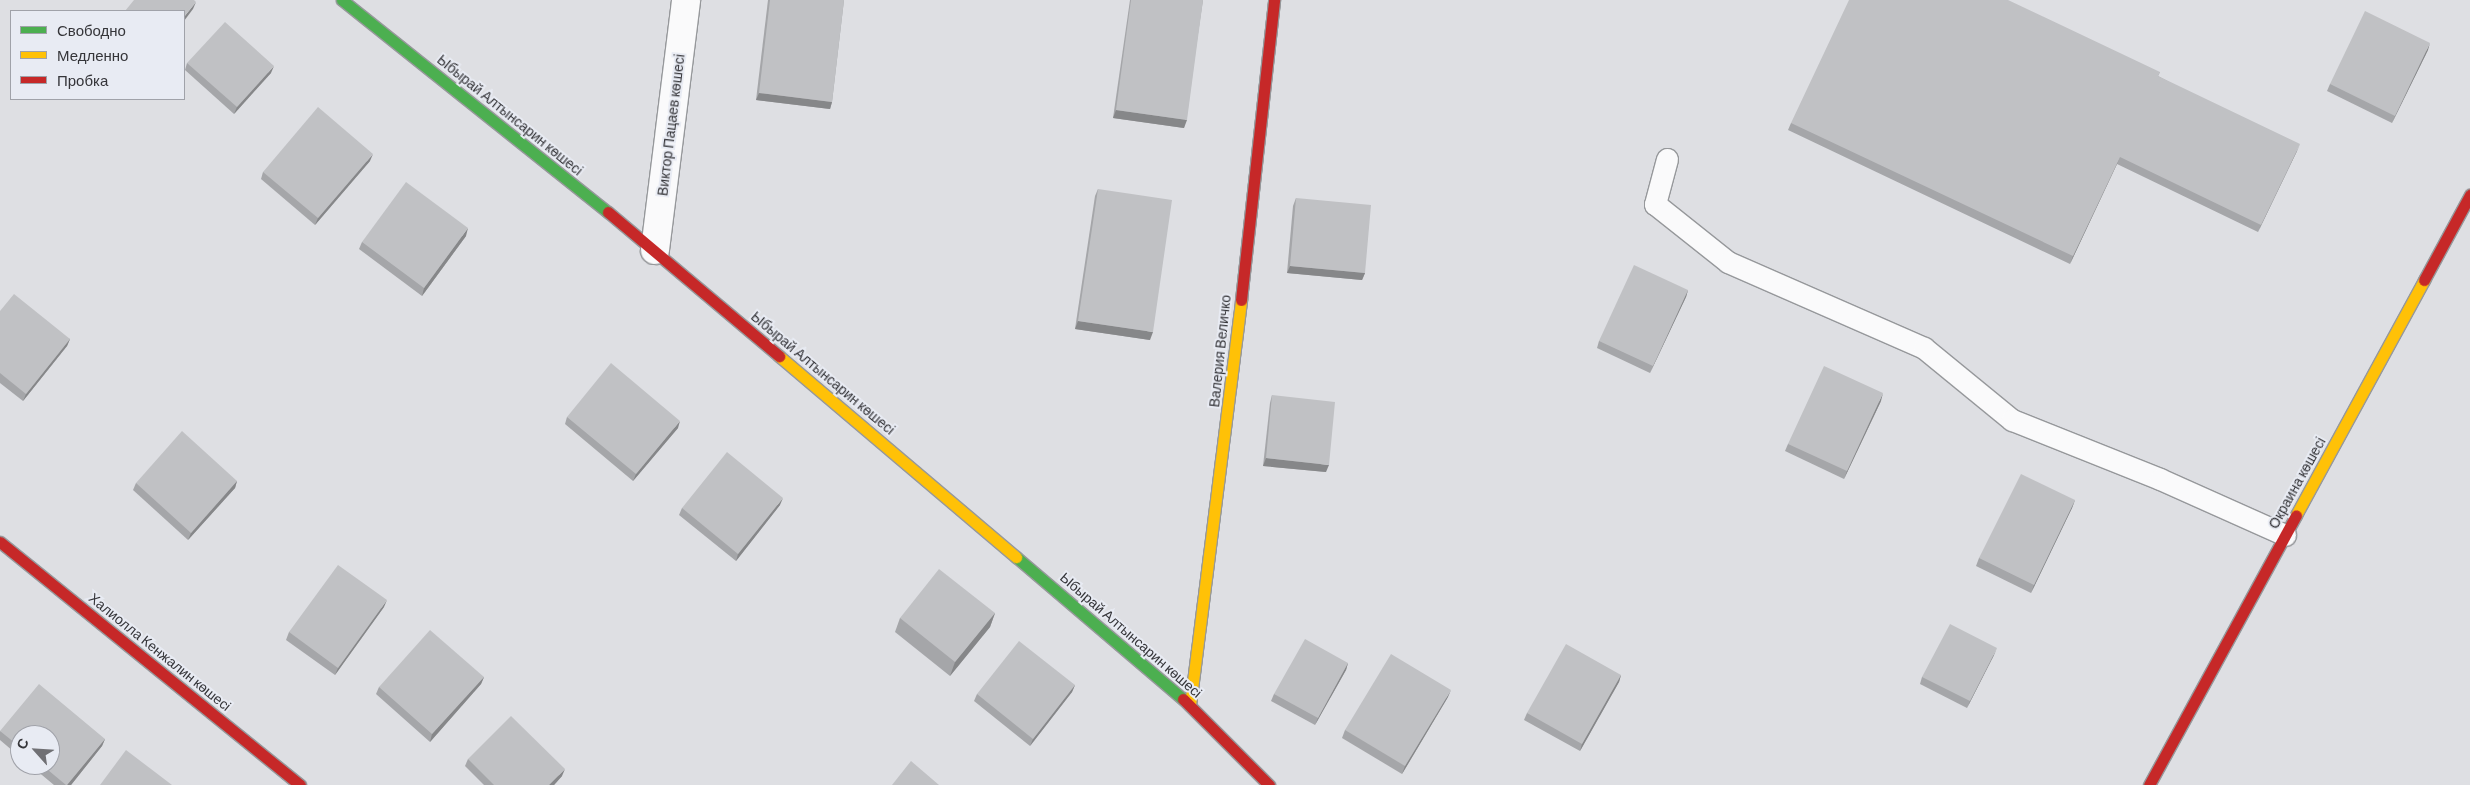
<!DOCTYPE html>
<html>
<head>
<meta charset="utf-8">
<style>
  body { margin:0 }
  #map { position:relative; width:2470px; height:785px; overflow:hidden; background:#dedfe3; font-family:Barlow,sans-serif }
  div>[style] { position:absolute }
  .roads { filter:drop-shadow(1px 0 #96989b) drop-shadow(-1px 0 #96989b) drop-shadow(0 1px #96989b) drop-shadow(0 -1px #96989b) }
  .lane>* { height:21px; margin:-10.5px; padding:0 10.5px; transform-origin:10.5px; border-radius:10.5px; background:#fafafb }
  .street>* { height:28px; margin:-14px; padding:0 14px; transform-origin:14px; border-radius:14px; background:#fafafb }
  .fast>* { height:11px; margin:-5.5px; padding:0 5.5px; transform-origin:5.5px; border-radius:5.5px; background:#4caf50 }
  .slow>* { height:11px; margin:-5.5px; padding:0 5.5px; transform-origin:5.5px; border-radius:5.5px; background:#ffc107 }
  .jam>* { height:11px; margin:-5.5px; padding:0 5.5px; transform-origin:5.5px; border-radius:5.5px; background:#c62828 }
  .wall>* { inset:0; background:#a5a6a9 }
  .shaded-wall>* { inset:0; background:#868789 }
  .building>* { inset:0; background:#c0c1c4 }
  span { translate:-50% -50%; white-space:nowrap; text-align:center; line-height:1.15; -webkit-text-stroke:4px #e8ebf3; paint-order:stroke }
  .street-label { font-size:14px; color:#353539 }
  .legend { position:absolute; left:10px; top:10px; width:175px; height:90px; box-sizing:border-box; background:#e8ebf3; border:1px solid #a0a2a9; margin:0; padding:6px 9px; list-style:none; font-size:15px; color:#353539 }
  .legend li { display:flex; align-items:center; gap:10px; height:25px }
  .legend b { width:25px; border:1px solid #a0a2a9 }
  .north { position:absolute; left:10px; top:725px; width:50px; height:50px; box-sizing:border-box; background:#e8ebf3; border:1px solid #a0a2a9; border-radius:50%; rotate:296deg; font-size:14px; font-weight:700; line-height:20px; text-align:center; color:#353539 }
  .north::after { content:''; display:block; margin:auto; width:18px; height:22px; background:#707074; clip-path:polygon(50% 0,100% 100%,50% 72%,0 100%) }
</style>
</head>
<body>
<div id="map">
  <div class="roads">
    <div class="lane">
      <i style="left:1667px;top:159px;width:47px;rotate:104.9deg"></i>
      <i style="left:1655px;top:204px;width:93px;rotate:38.5deg"></i>
      <i style="left:1728px;top:262px;width:214px;rotate:23.7deg"></i>
      <i style="left:1924px;top:348px;width:114px;rotate:39.3deg"></i>
      <i style="left:2012px;top:420px;width:159px;rotate:21.7deg"></i>
      <i style="left:2160px;top:479px;width:137px;rotate:24.1deg"></i>
    </div>
    <div class="street">
      <i style="left:655px;top:250px;width:252px;rotate:-82.9deg"></i>
    </div>
    <div class="fast">
      <i style="left:342px;top:0;width:340px;rotate:38.6deg"></i>
      <i style="left:1016px;top:557px;width:219px;rotate:40.4deg"></i>
    </div>
    <div class="slow">
      <i style="left:779px;top:356px;width:311px;rotate:40.3deg"></i>
      <i style="left:2296px;top:515px;width:268px;rotate:-61.4deg"></i>
      <i style="left:1190px;top:705px;width:408px;rotate:-82.8deg"></i>
    </div>
    <div class="jam">
      <i style="left:608px;top:212px;width:224px;rotate:40.1deg"></i>
      <i style="left:2424px;top:280px;width:97px;rotate:-61.6deg"></i>
      <i style="left:1241px;top:300px;width:302px;rotate:-83.7deg"></i>
      <i style="left:0;top:542px;width:386px;rotate:39deg"></i>
      <i style="left:1183px;top:699px;width:122px;rotate:45deg"></i>
      <i style="left:2149px;top:785px;width:307px;rotate:-61.4deg"></i>
    </div>
  </div>
  <div class="wall">
    <i style="clip-path:polygon(768px 0,844px 0,832px 102px,830px 109px,756px 100px)"></i>
    <i style="clip-path:polygon(1130px 0,1203px 0,1184px 128px,1113px 118px)"></i>
    <i style="clip-path:polygon(2428px 50px,2392px 123px,2327px 91px,2330px 84px)"></i>
    <i style="clip-path:polygon(187px 63px,271px 73px,234px 114px,185px 70px)"></i>
    <i style="clip-path:polygon(2160px 72px,2158px 76px,2297px 151px,2258px 232px,2117px 164px,2070px 264px,1788px 130px,1791px 123px)"></i>
    <i style="clip-path:polygon(370px 161px,315px 225px,261px 179px,263px 172px)"></i>
    <i style="clip-path:polygon(1098px 189px,1150px 340px,1075px 329px,1095px 196px)"></i>
    <i style="clip-path:polygon(1296px 198px,1365px 273px,1362px 280px,1287px 273px,1293px 206px)"></i>
    <i style="clip-path:polygon(466px 236px,422px 296px,359px 249px,362px 242px)"></i>
    <i style="clip-path:polygon(1688px 290px,1686px 297px,1650px 373px,1597px 348px,1599px 341px)"></i>
    <i style="clip-path:polygon(0 311px,70px 339px,67px 346px,23px 401px,0 383px)"></i>
    <i style="clip-path:polygon(1272px 395px,1326px 472px,1263px 466px,1270px 403px)"></i>
    <i style="clip-path:polygon(1881px 401px,1844px 479px,1785px 451px,1788px 444px)"></i>
    <i style="clip-path:polygon(567px 417px,678px 428px,633px 481px,565px 424px)"></i>
    <i style="clip-path:polygon(237px 481px,235px 488px,188px 540px,133px 490px,136px 483px)"></i>
    <i style="clip-path:polygon(2075px 500px,2072px 508px,2031px 593px,1976px 566px,1979px 558px)"></i>
    <i style="clip-path:polygon(780px 505px,736px 561px,679px 515px,682px 508px)"></i>
    <i style="clip-path:polygon(384px 607px,335px 675px,286px 640px,289px 632px)"></i>
    <i style="clip-path:polygon(995px 613px,990px 627px,950px 676px,895px 632px,900px 618px)"></i>
    <i style="clip-path:polygon(1994px 655px,1967px 708px,1920px 684px,1922px 677px)"></i>
    <i style="clip-path:polygon(1348px 663px,1346px 670px,1315px 725px,1271px 701px,1274px 694px)"></i>
    <i style="clip-path:polygon(1621px 675px,1619px 682px,1580px 751px,1524px 720px,1527px 713px)"></i>
    <i style="clip-path:polygon(484px 677px,481px 684px,430px 742px,376px 694px,379px 687px)"></i>
    <i style="clip-path:polygon(1075px 685px,1072px 692px,1030px 746px,974px 701px,977px 694px)"></i>
    <i style="clip-path:polygon(1448px 697px,1402px 774px,1342px 738px,1345px 730px)"></i>
    <i style="clip-path:polygon(0 731px,105px 739px,102px 746px,71px 785px,54px 785px,30px 765px,50px 765px,20px 735px,20px 757px,0 740px)"></i>
    <i style="clip-path:polygon(468px 759px,562px 776px,554px 785px,484px 785px,465px 766px)"></i>
  </div>
  <div class="shaded-wall">
    <i style="clip-path:polygon(196px 2px,193px 9px,184px 21px,184px 17px)"></i>
    <i style="clip-path:polygon(2430px 43px,2428px 50px,2392px 123px,2395px 116px)"></i>
    <i style="clip-path:polygon(274px 66px,271px 73px,234px 114px,237px 107px)"></i>
    <i style="clip-path:polygon(759px 93px,832px 102px,830px 109px,756px 100px)"></i>
    <i style="clip-path:polygon(1116px 110px,1187px 120px,1184px 128px,1113px 118px)"></i>
    <i style="clip-path:polygon(2300px 144px,2297px 151px,2258px 232px,2261px 225px)"></i>
    <i style="clip-path:polygon(373px 154px,370px 161px,315px 225px,318px 218px)"></i>
    <i style="clip-path:polygon(2120px 157px,2117px 164px,2070px 264px,2073px 256px)"></i>
    <i style="clip-path:polygon(468px 228px,466px 236px,422px 296px,424px 288px)"></i>
    <i style="clip-path:polygon(1290px 266px,1365px 273px,1362px 280px,1287px 273px)"></i>
    <i style="clip-path:polygon(1688px 290px,1686px 297px,1650px 373px,1653px 366px)"></i>
    <i style="clip-path:polygon(1078px 321px,1153px 332px,1150px 340px,1075px 329px)"></i>
    <i style="clip-path:polygon(70px 339px,67px 346px,23px 401px,26px 394px)"></i>
    <i style="clip-path:polygon(1883px 393px,1881px 401px,1844px 479px,1847px 471px)"></i>
    <i style="clip-path:polygon(680px 421px,678px 428px,633px 481px,636px 474px)"></i>
    <i style="clip-path:polygon(1266px 458px,1329px 465px,1326px 472px,1263px 466px)"></i>
    <i style="clip-path:polygon(237px 481px,235px 488px,188px 540px,191px 533px)"></i>
    <i style="clip-path:polygon(783px 498px,780px 505px,736px 561px,738px 554px)"></i>
    <i style="clip-path:polygon(2075px 500px,2072px 508px,2031px 593px,2034px 585px)"></i>
    <i style="clip-path:polygon(387px 600px,384px 607px,335px 675px,338px 668px)"></i>
    <i style="clip-path:polygon(995px 613px,990px 627px,950px 676px,955px 662px)"></i>
    <i style="clip-path:polygon(1997px 648px,1994px 655px,1967px 708px,1970px 701px)"></i>
    <i style="clip-path:polygon(1348px 663px,1346px 670px,1315px 725px,1318px 718px)"></i>
    <i style="clip-path:polygon(1621px 675px,1619px 682px,1580px 751px,1582px 744px)"></i>
    <i style="clip-path:polygon(484px 677px,481px 684px,430px 742px,432px 734px)"></i>
    <i style="clip-path:polygon(1075px 685px,1072px 692px,1030px 746px,1033px 739px)"></i>
    <i style="clip-path:polygon(1451px 690px,1448px 697px,1402px 774px,1405px 766px)"></i>
    <i style="clip-path:polygon(105px 739px,102px 746px,71px 785px,67px 785px)"></i>
    <i style="clip-path:polygon(565px 769px,562px 776px,554px 785px,549px 785px)"></i>
  </div>
  <div class="building">
    <i style="clip-path:polygon(134px 0,194px 0,196px 2px,184px 17px,184px 11px,125px 11px)"></i>
    <i style="clip-path:polygon(770px 0,844px 0,832px 102px,759px 93px)"></i>
    <i style="clip-path:polygon(1131px 0,1203px 0,1187px 120px,1116px 110px)"></i>
    <i style="clip-path:polygon(1849px 0,2008px 0,2160px 72px,2158px 76px,2300px 144px,2261px 225px,2120px 157px,2073px 256px,1791px 123px)"></i>
    <i style="clip-path:polygon(2365px 11px,2430px 43px,2395px 116px,2330px 84px)"></i>
    <i style="clip-path:polygon(225px 22px,274px 66px,237px 107px,187px 63px)"></i>
    <i style="clip-path:polygon(318px 107px,373px 154px,318px 218px,263px 172px)"></i>
    <i style="clip-path:polygon(406px 182px,468px 228px,424px 288px,362px 242px)"></i>
    <i style="clip-path:polygon(1098px 189px,1172px 200px,1153px 332px,1078px 321px)"></i>
    <i style="clip-path:polygon(1296px 198px,1371px 205px,1365px 273px,1290px 266px)"></i>
    <i style="clip-path:polygon(1634px 265px,1688px 290px,1653px 366px,1599px 341px)"></i>
    <i style="clip-path:polygon(14px 294px,70px 339px,26px 394px,0 373px,0 311px)"></i>
    <i style="clip-path:polygon(611px 363px,680px 421px,636px 474px,567px 417px)"></i>
    <i style="clip-path:polygon(1824px 366px,1883px 393px,1847px 471px,1788px 444px)"></i>
    <i style="clip-path:polygon(1272px 395px,1335px 402px,1329px 465px,1266px 458px)"></i>
    <i style="clip-path:polygon(182px 431px,237px 481px,191px 533px,136px 483px)"></i>
    <i style="clip-path:polygon(727px 452px,783px 498px,738px 554px,682px 508px)"></i>
    <i style="clip-path:polygon(2021px 474px,2075px 500px,2034px 585px,1979px 558px)"></i>
    <i style="clip-path:polygon(338px 565px,387px 600px,338px 668px,289px 632px)"></i>
    <i style="clip-path:polygon(939px 569px,995px 613px,955px 662px,900px 618px)"></i>
    <i style="clip-path:polygon(1950px 624px,1997px 648px,1970px 701px,1922px 677px)"></i>
    <i style="clip-path:polygon(430px 630px,484px 677px,432px 734px,379px 687px)"></i>
    <i style="clip-path:polygon(1305px 639px,1348px 663px,1318px 718px,1274px 694px)"></i>
    <i style="clip-path:polygon(1019px 641px,1075px 685px,1033px 739px,977px 694px)"></i>
    <i style="clip-path:polygon(1566px 644px,1621px 675px,1582px 744px,1527px 713px)"></i>
    <i style="clip-path:polygon(1391px 654px,1451px 690px,1405px 766px,1345px 730px)"></i>
    <i style="clip-path:polygon(39px 684px,105px 739px,67px 785px,66px 785px,42px 765px,50px 765px,50px 735px,20px 735px,20px 747px,0 731px)"></i>
    <i style="clip-path:polygon(511px 716px,565px 769px,549px 785px,494px 785px,468px 759px)"></i>
    <i style="clip-path:polygon(126px 750px,172px 785px,100px 785px)"></i>
    <i style="clip-path:polygon(911px 761px,939px 785px,892px 785px)"></i>
  </div>
  <div class="street-label">
    <span style="left:510px;top:115px;rotate:39deg">Ыбырай Алтынсарин көшесі</span>
    <span style="left:671px;top:125px;rotate:-83deg">Виктор Пацаев көшесі</span>
    <span style="left:1220px;top:351px;rotate:-84deg">Валерия Величко</span>
    <span style="left:823px;top:373px;rotate:40deg">Ыбырай Алтынсарин көшесі</span>
    <span style="left:2297px;top:483px;rotate:-61deg">Окраина көшесі</span>
    <span style="left:1131px;top:635px;rotate:41deg">Ыбырай Алтынсарин көшесі</span>
    <span style="left:160px;top:652px;rotate:39deg">Халиолла Кенжалин көшесі</span>
  </div>
  <ul class="legend">
  <li><b style="height:6px;background:#4caf50"></b>Свободно</li>
  <li><b style="height:6px;background:#ffc107"></b>Медленно</li>
  <li><b style="height:6px;background:#c62828"></b>Пробка</li>
  </ul>
  <div class="north">С</div>
</div>
</body>
</html>
